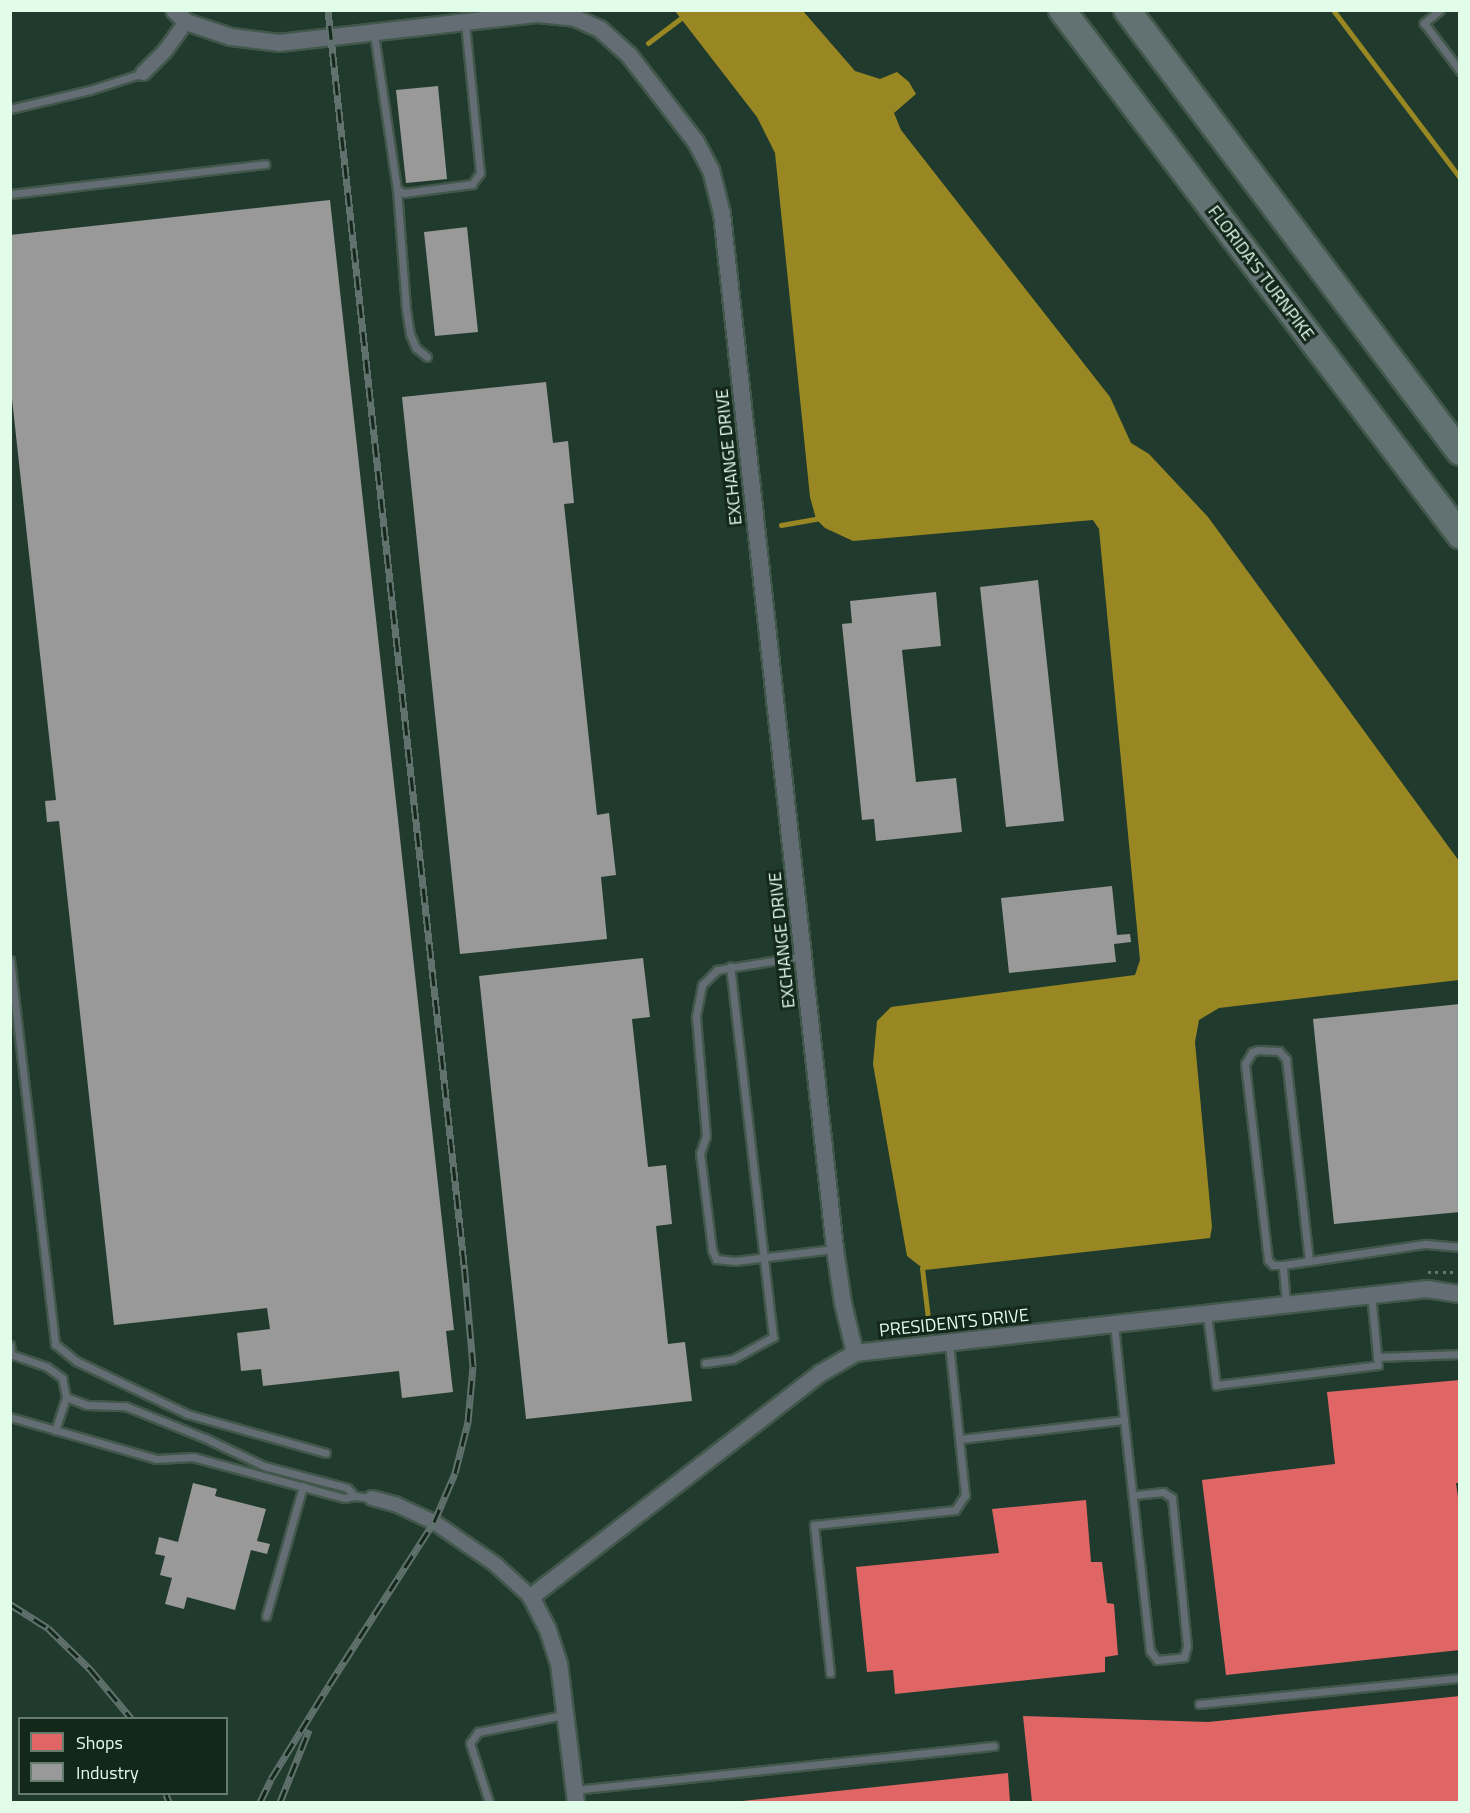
<!DOCTYPE html>
<html>
<head>
<meta charset="utf-8">
<style>
  body { margin:0 }
  #map { position:relative; width:1470px; height:1813px; overflow:hidden; background:#203b2d; font-family:"Titillium Web",sans-serif }
  div>[style] { position:absolute }
  .water>* { inset:0; background:#998723 }
  .shops>* { inset:0; background:#e06666 }
  .industry>* { inset:0; background:#999 }
  .stream>* { height:5px; margin:-2.5px; padding:0 2.5px; transform-origin:2.5px; border-radius:2.5px; background:#998723 }
  .path>* { height:3px; margin-top:-1.5px; transform-origin:0; background:repeating-linear-gradient(90deg,#677275 0 3px,transparent 0 7.5px) }
  .roads { filter:drop-shadow(2px 0 #42574b) drop-shadow(-2px 0 #42574b) drop-shadow(0 2px #42574b) drop-shadow(0 -2px #42574b) }
  .service>* { height:7px; margin:-3.5px; padding:0 3.5px; transform-origin:3.5px; border-radius:3.5px; background:#646d74 }
  .minor>* { height:14px; margin:-7px; padding:0 7px; transform-origin:7px; border-radius:7px; background:#646d74 }
  .tertiary>* { height:16px; margin:-8px; padding:0 8px; transform-origin:8px; border-radius:8px; background:#646d74 }
  .motorway>* { height:26px; margin:-13px; padding:0 13px; transform-origin:13px; border-radius:13px; background:#627172 }
  .rail>* { height:7px; margin-top:-3.5px; transform-origin:0; background:repeating-linear-gradient(90deg,#13271b 0 14px,#61716e 0 28px); box-sizing:border-box; border-block:2px solid #61716e }
  span { translate:-50% -50%; white-space:nowrap; text-align:center; line-height:1.15; -webkit-text-stroke:6px #13271b; paint-order:stroke }
  .street-label { font-size:18px; color:#e2fcea }
  .frame { position:absolute; inset:0; border:12px solid #e2fcea; pointer-events:none }
  .legend { position:absolute; left:18px; top:1717px; width:210px; height:78px; box-sizing:border-box; background:#13271b; border:2px solid #667c6e; margin:0; padding:8px 10px; list-style:none; font-size:18px; color:#e2fcea }
  .legend li { display:flex; align-items:center; gap:12px; height:30px }
  .legend b { width:30px; border:2px solid #667c6e }
</style>
</head>
<body>
<div id="map">
  <div class="water">
    <i style="clip-path:polygon(675px 11px,803px 11px,855px 71px,880px 79px,897px 72px,909px 82px,916px 94px,894px 113px,901px 130px,1110px 397px,1131px 443px,1149px 454px,1208px 517px,1459px 861px,1459px 980px,1219px 1008px,1199px 1020px,1195px 1042px,1212px 1227px,1210px 1238px,925px 1270px,907px 1256px,873px 1064px,877px 1021px,891px 1007px,1135px 975px,1140px 960px,1099px 529px,1093px 520px,853px 541px,825px 528px,816px 519px,810px 497px,775px 153px,757px 117px)"></i>
  </div>
  <div class="shops">
    <i style="clip-path:polygon(1460px 1380px,1460px 1483px,1456px 1483px,1460px 1512px,1460px 1650px,1226px 1675px,1202px 1480px,1335px 1464px,1327px 1392px)"></i>
    <i style="clip-path:polygon(1086px 1500px,1091px 1562px,1102px 1562px,1107px 1603px,1114px 1604px,1118px 1655px,1105px 1657px,1105px 1672px,895px 1694px,893px 1670px,867px 1672px,856px 1567px,999px 1553px,992px 1509px)"></i>
    <i style="clip-path:polygon(1460px 1696px,1460px 1802px,1032px 1802px,1023px 1716px,1208px 1722px)"></i>
    <i style="clip-path:polygon(1008px 1773px,1010px 1802px,742px 1802px,742px 1801px)"></i>
  </div>
  <div class="industry">
    <i style="clip-path:polygon(438px 86px,447px 179px,406px 183px,396px 90px)"></i>
    <i style="clip-path:polygon(330px 200px,454px 1330px,446px 1331px,453px 1392px,402px 1398px,399px 1371px,263px 1386px,261px 1369px,241px 1371px,237px 1333px,270px 1329px,267px 1308px,114px 1325px,59px 821px,47px 822px,45px 801px,56px 800px,10px 381px,10px 235px)"></i>
    <i style="clip-path:polygon(467px 227px,478px 332px,435px 336px,424px 232px)"></i>
    <i style="clip-path:polygon(546px 382px,553px 443px,568px 441px,574px 503px,564px 504px,597px 815px,609px 813px,616px 875px,601px 877px,607px 939px,460px 954px,402px 397px)"></i>
    <i style="clip-path:polygon(1038px 580px,1064px 821px,1006px 827px,980px 587px)"></i>
    <i style="clip-path:polygon(936px 592px,941px 646px,902px 650px,916px 782px,956px 778px,962px 832px,876px 841px,874px 819px,862px 820px,842px 624px,852px 623px,850px 601px)"></i>
    <i style="clip-path:polygon(1112px 886px,1117px 935px,1130px 934px,1131px 942px,1114px 944px,1116px 962px,1009px 973px,1001px 898px)"></i>
    <i style="clip-path:polygon(643px 958px,650px 1017px,632px 1019px,648px 1167px,666px 1165px,672px 1224px,656px 1226px,668px 1344px,685px 1342px,692px 1401px,526px 1419px,479px 976px)"></i>
    <i style="clip-path:polygon(1460px 1004px,1460px 1212px,1334px 1224px,1313px 1019px)"></i>
    <i style="clip-path:polygon(193px 1483px,217px 1489px,215px 1496px,266px 1509px,257px 1541px,270px 1544px,267px 1554px,251px 1550px,235px 1610px,187px 1597px,184px 1609px,165px 1604px,172px 1578px,160px 1575px,165px 1556px,155px 1554px,159px 1537px,178px 1542px)"></i>
  </div>
  <div class="stream">
    <i style="left:1333px;top:10px;width:211px;rotate:52.9deg"></i>
    <i style="left:648px;top:43px;width:41px;rotate:-37.1deg"></i>
    <i style="left:781px;top:525px;width:36px;rotate:-10deg"></i>
    <i style="left:922px;top:1268px;width:67px;rotate:83.2deg"></i>
  </div>
  <div class="path">
    <i style="left:1428px;top:1272px;width:32px"></i>
  </div>
  <div class="roads">
    <div class="service">
      <i style="left:1440px;top:10px;width:21px;rotate:141deg"></i>
      <i style="left:1424px;top:23px;width:60px;rotate:53.1deg"></i>
      <i style="left:374px;top:34px;width:157px;rotate:81.6deg"></i>
      <i style="left:397px;top:189px;width:8px;rotate:30deg"></i>
      <i style="left:404px;top:193px;width:69px;rotate:-7.5deg"></i>
      <i style="left:472px;top:184px;width:14px;rotate:-54deg"></i>
      <i style="left:480px;top:173px;width:152px;rotate:-95.7deg"></i>
      <i style="left:10px;top:109px;width:82px;rotate:-13.4deg"></i>
      <i style="left:90px;top:90px;width:56px;rotate:-17.8deg"></i>
      <i style="left:397px;top:189px;width:120px;rotate:85.7deg"></i>
      <i style="left:406px;top:309px;width:25px;rotate:81deg"></i>
      <i style="left:410px;top:334px;width:15px;rotate:67deg"></i>
      <i style="left:416px;top:348px;width:14px;rotate:39deg"></i>
      <i style="left:10px;top:194px;width:257px;rotate:-6.7deg"></i>
      <i style="left:803px;top:956px;width:87px;rotate:170.8deg"></i>
      <i style="left:717px;top:970px;width:21px;rotate:135deg"></i>
      <i style="left:702px;top:985px;width:33px;rotate:101deg"></i>
      <i style="left:696px;top:1017px;width:119px;rotate:85.2deg"></i>
      <i style="left:706px;top:1136px;width:18px;rotate:109deg"></i>
      <i style="left:700px;top:1153px;width:98px;rotate:82.9deg"></i>
      <i style="left:712px;top:1250px;width:10px;rotate:66deg"></i>
      <i style="left:716px;top:1259px;width:19px;rotate:6deg"></i>
      <i style="left:735px;top:1261px;width:99px;rotate:-7deg"></i>
      <i style="left:10px;top:960px;width:387px;rotate:83.3deg"></i>
      <i style="left:55px;top:1344px;width:27px;rotate:39deg"></i>
      <i style="left:76px;top:1361px;width:123px;rotate:25.5deg"></i>
      <i style="left:187px;top:1414px;width:144px;rotate:15.7deg"></i>
      <i style="left:1283px;top:1265px;width:10px;rotate:180deg"></i>
      <i style="left:1273px;top:1265px;width:7px;rotate:-135deg"></i>
      <i style="left:1268px;top:1260px;width:197px;rotate:-96.7deg"></i>
      <i style="left:1245px;top:1064px;width:14px;rotate:-60deg"></i>
      <i style="left:1252px;top:1052px;width:6px;rotate:-18deg"></i>
      <i style="left:1258px;top:1050px;width:21px;rotate:3deg"></i>
      <i style="left:1279px;top:1051px;width:11px;rotate:49deg"></i>
      <i style="left:1286px;top:1059px;width:203px;rotate:83.5deg"></i>
      <i style="left:1286px;top:1303px;width:38px;rotate:-95deg"></i>
      <i style="left:1283px;top:1265px;width:145px;rotate:-8.4deg"></i>
      <i style="left:1426px;top:1244px;width:34px;rotate:5deg"></i>
      <i style="left:1207px;top:1314px;width:72px;rotate:82.8deg"></i>
      <i style="left:1216px;top:1385px;width:163px;rotate:-7deg"></i>
      <i style="left:1378px;top:1365px;width:70px;rotate:-95.7deg"></i>
      <i style="left:1114px;top:1324px;width:97px;rotate:84.1deg"></i>
      <i style="left:1124px;top:1420px;width:232px;rotate:83.6deg"></i>
      <i style="left:1150px;top:1651px;width:11px;rotate:52deg"></i>
      <i style="left:1157px;top:1660px;width:27px;rotate:-6deg"></i>
      <i style="left:1184px;top:1657px;width:11px;rotate:-75deg"></i>
      <i style="left:1187px;top:1646px;width:149px;rotate:-95.8deg"></i>
      <i style="left:1172px;top:1498px;width:11px;rotate:-146deg"></i>
      <i style="left:1163px;top:1492px;width:30px;rotate:174deg"></i>
      <i style="left:10px;top:1345px;width:9px;rotate:84deg"></i>
      <i style="left:10px;top:1354px;width:39px;rotate:19deg"></i>
      <i style="left:47px;top:1367px;width:19px;rotate:36deg"></i>
      <i style="left:62px;top:1378px;width:19px;rotate:78deg"></i>
      <i style="left:66px;top:1397px;width:35px;rotate:108deg"></i>
      <i style="left:1377px;top:1357px;width:83px;rotate:-2.1deg"></i>
      <i style="left:705px;top:1363px;width:28px;rotate:-8deg"></i>
      <i style="left:733px;top:1359px;width:46px;rotate:-28.8deg"></i>
      <i style="left:773px;top:1337px;width:373px;rotate:-96.6deg"></i>
      <i style="left:66px;top:1397px;width:22px;rotate:21deg"></i>
      <i style="left:87px;top:1405px;width:38px;rotate:2deg"></i>
      <i style="left:125px;top:1406px;width:86px;rotate:21.8deg"></i>
      <i style="left:205px;top:1438px;width:65px;rotate:25.4deg"></i>
      <i style="left:264px;top:1466px;width:86px;rotate:14.8deg"></i>
      <i style="left:347px;top:1488px;width:11px;rotate:45deg"></i>
      <i style="left:10px;top:1417px;width:152px;rotate:16deg"></i>
      <i style="left:156px;top:1459px;width:37px;rotate:-3deg"></i>
      <i style="left:193px;top:1457px;width:156px;rotate:15.2deg"></i>
      <i style="left:344px;top:1498px;width:11px;rotate:-10deg"></i>
      <i style="left:355px;top:1496px;width:17px;rotate:7deg"></i>
      <i style="left:960px;top:1439px;width:165px;rotate:-6.6deg"></i>
      <i style="left:266px;top:1616px;width:135px;rotate:-74.1deg"></i>
      <i style="left:830px;top:1673px;width:149px;rotate:-96.2deg"></i>
      <i style="left:814px;top:1525px;width:142px;rotate:-6.1deg"></i>
      <i style="left:955px;top:1510px;width:18px;rotate:-56deg"></i>
      <i style="left:965px;top:1495px;width:153px;rotate:-96deg"></i>
      <i style="left:1199px;top:1704px;width:262px;rotate:-5.7deg"></i>
      <i style="left:574px;top:1790px;width:422px;rotate:-6deg"></i>
      <i style="left:489px;top:1802px;width:62px;rotate:-107.9deg"></i>
      <i style="left:470px;top:1743px;width:14px;rotate:-54deg"></i>
      <i style="left:478px;top:1732px;width:87px;rotate:-11.3deg"></i>
    </div>
    <div class="minor">
      <i style="left:143px;top:73px;width:31px;rotate:-45deg"></i>
      <i style="left:165px;top:51px;width:36px;rotate:-54deg"></i>
      <i style="left:372px;top:1498px;width:24px;rotate:15deg"></i>
      <i style="left:395px;top:1504px;width:43px;rotate:24.8deg"></i>
      <i style="left:434px;top:1522px;width:74px;rotate:34.5deg"></i>
      <i style="left:495px;top:1564px;width:49px;rotate:42.5deg"></i>
    </div>
    <div class="tertiary">
      <i style="left:174px;top:10px;width:17px;rotate:45deg"></i>
      <i style="left:186px;top:22px;width:47px;rotate:18.4deg"></i>
      <i style="left:231px;top:37px;width:48px;rotate:7.1deg"></i>
      <i style="left:279px;top:43px;width:261px;rotate:-6.4deg"></i>
      <i style="left:538px;top:14px;width:37px;rotate:6deg"></i>
      <i style="left:575px;top:18px;width:27px;rotate:24deg"></i>
      <i style="left:600px;top:29px;width:39px;rotate:42deg"></i>
      <i style="left:629px;top:55px;width:110px;rotate:52.4deg"></i>
      <i style="left:696px;top:142px;width:32px;rotate:62deg"></i>
      <i style="left:711px;top:170px;width:45px;rotate:76deg"></i>
      <i style="left:722px;top:214px;width:1041px;rotate:83.77deg"></i>
      <i style="left:835px;top:1249px;width:55px;rotate:81.6deg"></i>
      <i style="left:843px;top:1303px;width:51px;rotate:76.5deg"></i>
      <i style="left:576px;top:1802px;width:139px;rotate:-97deg"></i>
      <i style="left:559px;top:1664px;width:38px;rotate:-108deg"></i>
      <i style="left:547px;top:1628px;width:35px;rotate:-117deg"></i>
      <i style="left:531px;top:1597px;width:366px;rotate:-37.7deg"></i>
      <i style="left:821px;top:1373px;width:39px;rotate:-30deg"></i>
      <i style="left:855px;top:1353px;width:576px;rotate:-6.38deg"></i>
      <i style="left:1427px;top:1289px;width:33px;rotate:9deg"></i>
    </div>
    <div class="motorway">
      <i style="left:1062px;top:10px;width:659px;rotate:52.83deg"></i>
      <i style="left:1127px;top:10px;width:553px;rotate:53.01deg"></i>
    </div>
  </div>
  <div class="rail">
    <i style="left:10px;top:1604px;width:45px;rotate:32.3deg"></i>
    <i style="left:48px;top:1628px;width:59px;rotate:44.3deg"></i>
    <i style="left:90px;top:1669px;width:64px;rotate:50.1deg"></i>
    <i style="left:166px;top:1794px;width:9px;rotate:69deg"></i>
    <i style="left:260px;top:1802px;width:25px;rotate:-64deg"></i>
    <i style="left:271px;top:1779px;width:110px;rotate:-58.3deg"></i>
    <i style="left:329px;top:1685px;width:194px;rotate:-57.2deg"></i>
    <i style="left:434px;top:1522px;width:53px;rotate:-66.8deg"></i>
    <i style="left:455px;top:1473px;width:53px;rotate:-75.7deg"></i>
    <i style="left:468px;top:1422px;width:56px;rotate:-84.9deg"></i>
    <i style="left:473px;top:1366px;width:102px;rotate:-95deg"></i>
    <i style="left:464px;top:1264px;width:1261px;rotate:-96.19deg"></i>
    <i style="left:280px;top:1802px;width:78px;rotate:-68.1deg"></i>
  </div>
  <div class="street-label">
    <span style="left:1261px;top:273px;rotate:53deg">FLORIDA'S TURNPIKE</span>
    <span style="left:729px;top:457px;rotate:-96deg">EXCHANGE DRIVE</span>
    <span style="left:782px;top:940px;rotate:-96deg">EXCHANGE DRIVE</span>
    <span style="left:954px;top:1323px;rotate:-6deg">PRESIDENTS DRIVE</span>
  </div>
  <div class="frame"></div>
  <ul class="legend">
  <li><b style="height:16px;background:#e06666"></b>Shops</li>
  <li><b style="height:16px;background:#999"></b>Industry</li>
  </ul>
</div>
</body>
</html>
